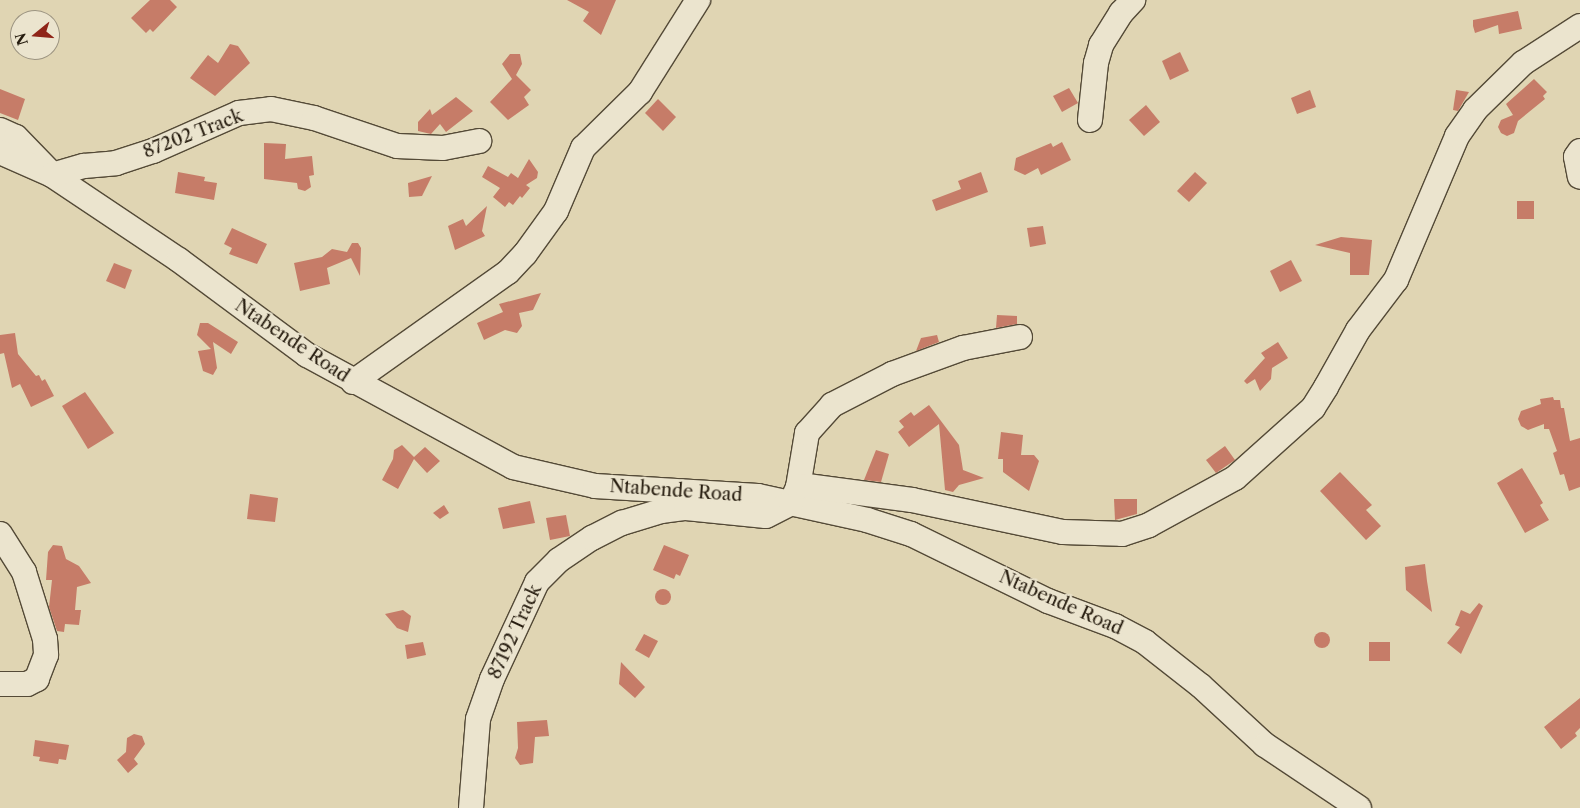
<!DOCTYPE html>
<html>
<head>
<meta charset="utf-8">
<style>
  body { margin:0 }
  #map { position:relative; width:1580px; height:808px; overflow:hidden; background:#e0d5b3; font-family:"Libre Caslon Text",serif }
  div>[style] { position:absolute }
  .building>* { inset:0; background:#c67c68 }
  .round { border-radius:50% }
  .roads { filter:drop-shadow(1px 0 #544a37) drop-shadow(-1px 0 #544a37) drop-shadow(0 1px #544a37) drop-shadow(0 -1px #544a37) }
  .minor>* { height:24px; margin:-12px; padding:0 12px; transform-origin:12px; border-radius:12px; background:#ebe4ce }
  span { translate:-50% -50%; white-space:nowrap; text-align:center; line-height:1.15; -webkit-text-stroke:4px #ebe4ce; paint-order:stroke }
  .street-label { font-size:18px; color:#251b0e }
  .north { position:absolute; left:10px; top:10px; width:50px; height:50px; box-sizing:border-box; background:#ebe4ce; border:1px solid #9c9481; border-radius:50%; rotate:253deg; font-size:14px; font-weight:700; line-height:20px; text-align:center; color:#251b0e }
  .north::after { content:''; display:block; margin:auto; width:18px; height:22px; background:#8f2418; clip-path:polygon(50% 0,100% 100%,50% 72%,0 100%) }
</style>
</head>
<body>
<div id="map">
  <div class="building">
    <i style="clip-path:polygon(150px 0,170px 0,177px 7px,153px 32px,150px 29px,146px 33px,131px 18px)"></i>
    <i style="clip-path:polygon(567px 0,616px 0,601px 35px,583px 21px,589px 12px)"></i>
    <i style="clip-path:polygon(1518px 11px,1522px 29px,1499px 34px,1498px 25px,1475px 33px,1473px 26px,1473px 20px)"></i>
    <i style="clip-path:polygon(230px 44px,238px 46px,250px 63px,215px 96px,190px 78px,208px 55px,218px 63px)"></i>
    <i style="clip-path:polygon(1180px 52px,1189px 71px,1170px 80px,1162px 61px)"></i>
    <i style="clip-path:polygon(510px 54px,520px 54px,522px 64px,516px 75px,531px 90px,524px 97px,529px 105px,508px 120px,490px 102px,512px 79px,502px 64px)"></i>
    <i style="clip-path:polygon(1534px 79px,1547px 92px,1543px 96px,1545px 99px,1518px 121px,1514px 133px,1507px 136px,1501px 133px,1498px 127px,1501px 120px,1513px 115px,1506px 104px)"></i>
    <i style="clip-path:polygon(1069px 88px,1078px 103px,1062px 112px,1053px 96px)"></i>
    <i style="clip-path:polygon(0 89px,25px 99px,18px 120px,0 113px)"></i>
    <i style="clip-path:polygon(1310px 90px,1316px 107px,1297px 114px,1291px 98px)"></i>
    <i style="clip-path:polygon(1456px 90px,1469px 92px,1458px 111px,1453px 110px)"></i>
    <i style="clip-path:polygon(456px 97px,473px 111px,446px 132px,440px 124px,431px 134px,418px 131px,418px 122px,430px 109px,432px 115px)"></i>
    <i style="clip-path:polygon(658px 99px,676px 117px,663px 131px,645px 113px)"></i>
    <i style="clip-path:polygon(1146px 105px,1160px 122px,1144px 136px,1129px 120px)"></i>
    <i style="clip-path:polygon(1062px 142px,1071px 160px,1041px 175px,1038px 168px,1025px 175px,1014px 170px,1016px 158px,1051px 143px,1053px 147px)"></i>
    <i style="clip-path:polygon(264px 143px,286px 144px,285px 159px,312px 156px,314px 175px,309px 176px,311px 187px,305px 191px,298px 189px,297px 183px,264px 179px)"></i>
    <i style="clip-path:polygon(529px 159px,538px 172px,537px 178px,526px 185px,530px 188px,522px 198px,520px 196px,513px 205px,509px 202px,505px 207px,493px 197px,500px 188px,482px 177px,488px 166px,508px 177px,511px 173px,518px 178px)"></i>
    <i style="clip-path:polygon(178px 172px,205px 177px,204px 181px,217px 183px,214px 200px,175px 193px)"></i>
    <i style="clip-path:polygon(981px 172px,988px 192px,936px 211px,932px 200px,961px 189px,958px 181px)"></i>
    <i style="clip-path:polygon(1195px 172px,1207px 183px,1189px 202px,1177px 191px)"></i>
    <i style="clip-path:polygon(432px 176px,422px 196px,409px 197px,408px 183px)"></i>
    <i style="clip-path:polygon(1517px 201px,1534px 201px,1534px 219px,1517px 219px)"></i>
    <i style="clip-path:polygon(487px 206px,482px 231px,485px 236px,455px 250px,448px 226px,463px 219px,466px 226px)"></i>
    <i style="clip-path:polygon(1043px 226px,1046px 244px,1030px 247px,1027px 228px)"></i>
    <i style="clip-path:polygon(232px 228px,267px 244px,257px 264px,229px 254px,232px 248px,224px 244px)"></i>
    <i style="clip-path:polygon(1341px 237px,1372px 240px,1369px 275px,1350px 275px,1350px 253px,1315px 245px)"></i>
    <i style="clip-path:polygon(352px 243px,358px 243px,361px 248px,360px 276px,351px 258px,327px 268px,330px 284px,300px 291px,294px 263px,322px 257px,332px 249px,347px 252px)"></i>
    <i style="clip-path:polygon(1291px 260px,1302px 281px,1280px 292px,1270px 271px)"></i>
    <i style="clip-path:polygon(114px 263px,132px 270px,125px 289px,106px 281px)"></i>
    <i style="clip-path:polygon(541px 293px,533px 310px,519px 313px,522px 326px,517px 333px,505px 330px,484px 340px,477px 323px,503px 312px,499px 304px)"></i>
    <i style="clip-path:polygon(997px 315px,1017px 316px,1017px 324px,996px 328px)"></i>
    <i style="clip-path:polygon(200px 323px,208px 323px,238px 342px,231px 354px,213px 342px,217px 368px,213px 375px,203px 371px,198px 351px,211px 349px,197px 335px)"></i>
    <i style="clip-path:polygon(15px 333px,18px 354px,36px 376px,39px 375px,42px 381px,45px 379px,54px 396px,31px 407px,20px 384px,12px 388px,4px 353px,0 354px,0 335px)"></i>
    <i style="clip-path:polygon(937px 335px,939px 342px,916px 351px,921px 338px)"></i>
    <i style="clip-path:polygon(1278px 342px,1288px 358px,1272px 368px,1271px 379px,1260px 391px,1255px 379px,1247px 384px,1244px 381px,1265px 358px,1261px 353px)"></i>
    <i style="clip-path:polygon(85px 392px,114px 433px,88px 449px,62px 406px)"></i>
    <i style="clip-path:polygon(1553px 397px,1554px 400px,1560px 400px,1561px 408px,1564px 408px,1570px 441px,1580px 438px,1580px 487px,1569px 491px,1564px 474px,1560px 475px,1553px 453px,1557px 451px,1549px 429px,1544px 429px,1544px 424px,1528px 430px,1521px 426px,1518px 419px,1521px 411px,1541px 404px,1540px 399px)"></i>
    <i style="clip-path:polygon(929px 405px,959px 445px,963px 470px,984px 478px,959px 485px,953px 492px,945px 490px,939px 424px,909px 447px,898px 432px,904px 427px,899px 421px,911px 412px,914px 416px)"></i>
    <i style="clip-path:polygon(1001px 432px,1023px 435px,1021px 455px,1034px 455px,1039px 461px,1029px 491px,1003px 472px,1003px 459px,998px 459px)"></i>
    <i style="clip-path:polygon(402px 445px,414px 457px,425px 447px,440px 461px,427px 473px,414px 459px,398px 489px,382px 480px,393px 459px,394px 450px)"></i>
    <i style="clip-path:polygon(1225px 446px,1235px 460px,1216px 473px,1206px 460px)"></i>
    <i style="clip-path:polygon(876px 450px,889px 454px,881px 482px,864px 480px)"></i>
    <i style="clip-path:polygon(1522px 468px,1543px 503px,1540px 505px,1549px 520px,1525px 533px,1497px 483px)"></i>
    <i style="clip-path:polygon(1340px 472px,1372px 505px,1366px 510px,1381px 526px,1366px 540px,1320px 491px)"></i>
    <i style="clip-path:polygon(250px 494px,278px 498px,275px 522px,247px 519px)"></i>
    <i style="clip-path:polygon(1114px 499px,1137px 499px,1137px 514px,1115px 520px)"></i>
    <i style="clip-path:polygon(530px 501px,535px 523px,503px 529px,498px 508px)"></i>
    <i style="clip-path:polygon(444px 505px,449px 513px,440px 519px,433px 513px)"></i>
    <i style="clip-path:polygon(566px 515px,570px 536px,550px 540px,546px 518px)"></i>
    <i style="clip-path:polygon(53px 545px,62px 546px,66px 559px,79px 566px,91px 583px,77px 587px,75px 610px,81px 610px,79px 625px,65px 624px,64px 632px,57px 631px,49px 607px,52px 580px,46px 580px,48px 552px)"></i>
    <i style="clip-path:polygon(664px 545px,689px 555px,680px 576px,676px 574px,674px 579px,653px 570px)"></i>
    <i style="clip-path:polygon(1425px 564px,1427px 581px,1432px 612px,1406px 590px,1405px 567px)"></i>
    <i class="round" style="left:655px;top:589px;width:16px;height:16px"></i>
    <i style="clip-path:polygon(1479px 603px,1483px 606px,1461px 654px,1447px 643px,1460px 627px,1455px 625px,1461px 610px,1470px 614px)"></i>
    <i style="clip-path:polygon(403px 610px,411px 616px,408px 632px,397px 628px,385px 614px)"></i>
    <i class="round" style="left:1314px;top:632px;width:16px;height:16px"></i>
    <i style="clip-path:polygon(644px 634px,658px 641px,649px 658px,635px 650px)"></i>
    <i style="clip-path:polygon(423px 642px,426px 655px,407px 659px,405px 645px)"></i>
    <i style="clip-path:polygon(1369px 642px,1390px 642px,1390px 661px,1369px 661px)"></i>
    <i style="clip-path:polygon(621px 662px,645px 687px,635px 698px,619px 684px)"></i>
    <i style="clip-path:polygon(1580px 698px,1580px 728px,1575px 733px,1577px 736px,1561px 749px,1544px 727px)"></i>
    <i style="clip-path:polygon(547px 720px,549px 736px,535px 737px,533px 763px,520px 765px,515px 758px,518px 748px,517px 722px)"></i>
    <i style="clip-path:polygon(134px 734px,142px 736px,145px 744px,134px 759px,138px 764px,128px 773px,117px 760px,126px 752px,127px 738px)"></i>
    <i style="clip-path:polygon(35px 740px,69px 745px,66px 760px,59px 759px,58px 764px,39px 761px,40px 757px,33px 756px)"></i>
  </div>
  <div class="roads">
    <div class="minor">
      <i style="left:1090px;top:120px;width:57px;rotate:-84deg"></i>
      <i style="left:1096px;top:63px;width:19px;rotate:-74deg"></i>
      <i style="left:1101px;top:45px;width:38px;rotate:-58deg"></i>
      <i style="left:1121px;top:13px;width:18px;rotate:-47deg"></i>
      <i style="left:0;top:130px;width:17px;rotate:24deg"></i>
      <i style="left:16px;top:137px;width:46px;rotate:45.9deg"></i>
      <i style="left:1580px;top:151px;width:7px;rotate:124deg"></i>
      <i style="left:1576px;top:157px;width:20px;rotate:79deg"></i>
      <i style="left:0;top:152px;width:57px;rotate:23.9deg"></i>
      <i style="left:52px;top:175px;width:153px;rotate:33.8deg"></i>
      <i style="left:179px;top:260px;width:159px;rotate:36.6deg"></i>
      <i style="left:307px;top:355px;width:234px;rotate:28.5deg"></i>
      <i style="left:513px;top:467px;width:84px;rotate:13deg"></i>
      <i style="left:595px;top:486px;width:163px;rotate:3.5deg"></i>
      <i style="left:758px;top:496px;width:112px;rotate:12.4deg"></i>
      <i style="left:867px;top:520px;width:46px;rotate:17.7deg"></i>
      <i style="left:911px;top:534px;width:153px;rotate:26.1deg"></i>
      <i style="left:1048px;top:601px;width:72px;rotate:20.5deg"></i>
      <i style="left:1115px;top:626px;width:34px;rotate:28deg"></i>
      <i style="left:1145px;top:642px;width:71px;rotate:38.2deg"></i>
      <i style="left:1201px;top:686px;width:87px;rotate:42.7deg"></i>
      <i style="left:1265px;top:745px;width:113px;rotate:33.8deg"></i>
      <i style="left:52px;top:175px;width:33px;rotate:-16deg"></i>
      <i style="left:84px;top:166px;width:32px;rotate:-5deg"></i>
      <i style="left:116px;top:163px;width:39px;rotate:-18deg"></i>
      <i style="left:153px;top:151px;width:94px;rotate:-23.8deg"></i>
      <i style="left:239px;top:113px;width:32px;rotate:-7deg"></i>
      <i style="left:271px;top:109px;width:44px;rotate:11.8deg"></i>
      <i style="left:314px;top:118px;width:88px;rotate:18.6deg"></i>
      <i style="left:397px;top:146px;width:46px;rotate:2.5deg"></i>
      <i style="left:443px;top:148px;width:37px;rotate:-11deg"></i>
      <i style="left:353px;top:382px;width:190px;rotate:-35.4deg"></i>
      <i style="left:508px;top:272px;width:25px;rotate:-47deg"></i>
      <i style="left:525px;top:254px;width:53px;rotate:-54.2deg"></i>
      <i style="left:556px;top:211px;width:69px;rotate:-66.8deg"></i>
      <i style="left:583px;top:148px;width:80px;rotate:-44.5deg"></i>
      <i style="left:640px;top:92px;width:109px;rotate:-57.8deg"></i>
      <i style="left:798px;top:487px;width:55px;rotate:-80.5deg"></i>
      <i style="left:807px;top:433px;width:38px;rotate:-48deg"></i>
      <i style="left:832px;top:405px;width:68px;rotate:-27.3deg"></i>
      <i style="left:892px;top:374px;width:76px;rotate:-20.1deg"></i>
      <i style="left:963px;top:348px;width:58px;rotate:-10.9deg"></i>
      <i style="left:0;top:534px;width:45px;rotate:57.7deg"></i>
      <i style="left:24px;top:572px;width:70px;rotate:72.6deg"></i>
      <i style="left:45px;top:639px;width:16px;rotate:86deg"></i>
      <i style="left:46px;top:655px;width:26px;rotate:111deg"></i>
      <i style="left:37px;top:679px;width:11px;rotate:153deg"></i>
      <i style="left:27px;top:684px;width:27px;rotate:180deg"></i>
      <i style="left:471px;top:808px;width:89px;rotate:-85.5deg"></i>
      <i style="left:478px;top:719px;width:42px;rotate:-70.7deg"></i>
      <i style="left:492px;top:679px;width:107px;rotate:-65.1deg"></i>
      <i style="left:537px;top:582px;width:31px;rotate:-45deg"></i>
      <i style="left:559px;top:560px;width:40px;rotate:-34deg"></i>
      <i style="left:592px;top:538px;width:34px;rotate:-27deg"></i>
      <i style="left:622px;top:523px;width:41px;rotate:-17.1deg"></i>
      <i style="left:661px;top:511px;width:25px;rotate:-7deg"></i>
      <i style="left:686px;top:508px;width:80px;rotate:5.7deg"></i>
      <i style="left:766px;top:516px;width:28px;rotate:-27deg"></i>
      <i style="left:791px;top:503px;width:17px;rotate:-66deg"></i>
      <i style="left:798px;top:487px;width:9px;rotate:-6deg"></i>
      <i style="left:807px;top:486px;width:106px;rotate:7.6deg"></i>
      <i style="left:912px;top:500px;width:154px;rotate:12deg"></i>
      <i style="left:1063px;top:532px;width:59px;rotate:1.9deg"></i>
      <i style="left:1122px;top:534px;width:28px;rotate:-18deg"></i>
      <i style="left:1149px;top:525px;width:98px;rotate:-28.7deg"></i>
      <i style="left:1235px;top:478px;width:105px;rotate:-41.9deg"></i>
      <i style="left:1313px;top:408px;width:25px;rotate:-58deg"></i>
      <i style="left:1326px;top:387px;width:65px;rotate:-60.7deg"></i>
      <i style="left:1358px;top:330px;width:63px;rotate:-52.8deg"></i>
      <i style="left:1396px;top:280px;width:156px;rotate:-67deg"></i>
      <i style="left:1457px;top:136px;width:32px;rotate:-55deg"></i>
      <i style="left:1475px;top:110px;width:67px;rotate:-44.4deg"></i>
      <i style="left:1523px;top:63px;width:68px;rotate:-33deg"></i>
    </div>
  </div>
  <div class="street-label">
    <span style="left:193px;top:134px;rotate:-21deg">87202 Track</span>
    <span style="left:292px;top:341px;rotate:34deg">Ntabende Road</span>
    <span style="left:676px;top:491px;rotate:4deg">Ntabende Road</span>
    <span style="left:1061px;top:603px;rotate:24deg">Ntabende Road</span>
    <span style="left:515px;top:632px;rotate:-65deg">87192 Track</span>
  </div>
  <div class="north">N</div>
</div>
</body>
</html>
